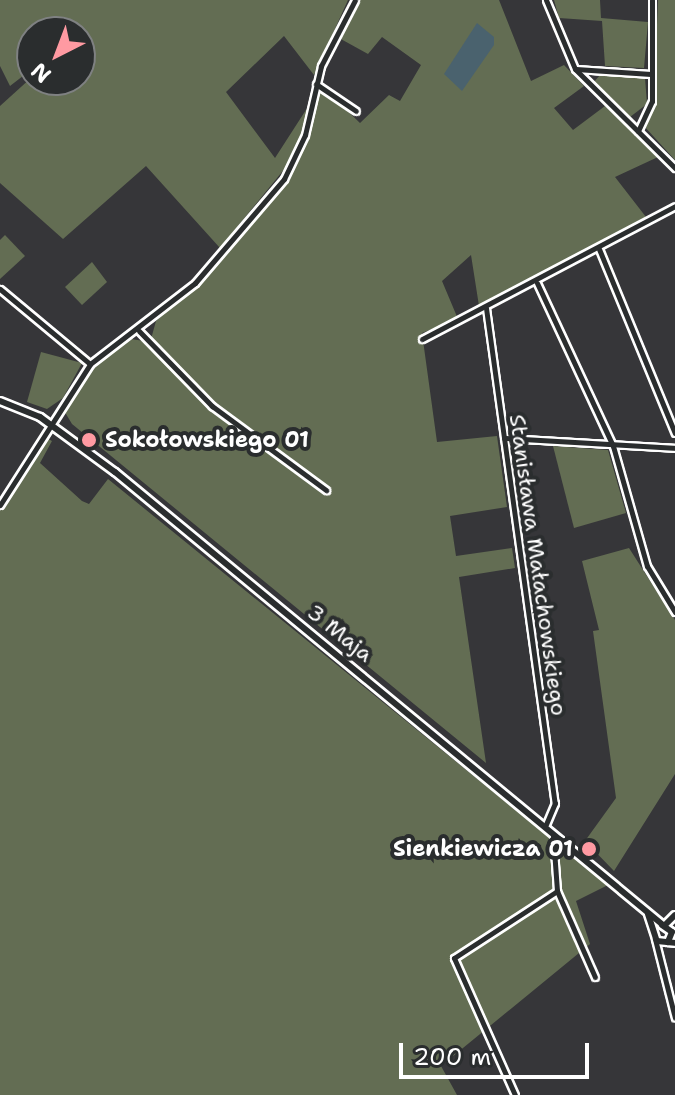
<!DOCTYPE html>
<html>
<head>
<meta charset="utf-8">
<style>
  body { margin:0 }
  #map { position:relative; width:675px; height:1095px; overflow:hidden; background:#363639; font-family:"Shantell Sans",sans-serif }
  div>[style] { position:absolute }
  .green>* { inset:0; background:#636d53 }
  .water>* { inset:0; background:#4a626e }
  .roads { filter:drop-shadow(2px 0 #fff) drop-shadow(-2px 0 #fff) drop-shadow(0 2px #fff) drop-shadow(0 -2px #fff) }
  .minor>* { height:5px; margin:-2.5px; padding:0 2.5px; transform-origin:2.5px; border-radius:2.5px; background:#2a2d2e }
  .tertiary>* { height:6px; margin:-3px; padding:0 3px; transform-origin:3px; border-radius:3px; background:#2a2d2e }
  .dots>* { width:22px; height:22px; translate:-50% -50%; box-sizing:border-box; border:4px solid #2a2d2e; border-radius:50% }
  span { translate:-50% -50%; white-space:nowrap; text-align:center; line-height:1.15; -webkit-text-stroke:8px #2a2d2e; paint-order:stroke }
  .poi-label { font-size:22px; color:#fff; font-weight:700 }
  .left { translate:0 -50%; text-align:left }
  .right { translate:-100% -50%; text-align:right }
  .street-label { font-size:22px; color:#fff }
  .north { position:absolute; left:16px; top:16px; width:80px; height:80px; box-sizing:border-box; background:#2a2d2e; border:2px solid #7f8182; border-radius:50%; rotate:222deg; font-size:22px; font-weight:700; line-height:32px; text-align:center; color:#fff }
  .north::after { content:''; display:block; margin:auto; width:28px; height:36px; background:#ff9aa2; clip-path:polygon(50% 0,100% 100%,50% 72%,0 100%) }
  .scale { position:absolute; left:399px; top:1043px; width:190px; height:36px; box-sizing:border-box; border:4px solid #fff; border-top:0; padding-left:10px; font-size:24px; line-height:28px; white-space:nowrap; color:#fff; -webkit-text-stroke:6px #2a2d2e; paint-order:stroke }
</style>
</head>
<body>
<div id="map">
  <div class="green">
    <i style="clip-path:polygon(0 0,348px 0,314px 75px,284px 36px,226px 92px,275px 158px,313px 99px,295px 156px,220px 248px,146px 166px,63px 239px,0 183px,0 106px,32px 77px,80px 80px,80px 32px,32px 32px,32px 69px,10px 86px,0 66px)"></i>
    <i style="clip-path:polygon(359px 0,499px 0,531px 81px,564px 65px,584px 86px,554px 108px,573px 130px,605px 106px,658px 157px,615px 177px,646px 217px,479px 306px,471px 255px,442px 281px,458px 319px,422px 333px,437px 442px,497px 436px,507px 507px,450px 516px,456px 556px,512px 548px,515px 568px,459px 577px,486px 763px,72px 424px,63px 409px,94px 366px,131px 339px,144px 341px,187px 387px,194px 384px,151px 339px,156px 321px,226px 253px,292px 171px,318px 92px,334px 98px,360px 123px,389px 95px,400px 101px,421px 65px,382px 37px,368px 54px,339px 38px)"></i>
    <i style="clip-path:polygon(554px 0,600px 0,601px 18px,648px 22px,644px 68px,605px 66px,602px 21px,559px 18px)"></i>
    <i style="clip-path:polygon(658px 0,675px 0,675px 160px,644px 126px,654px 97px)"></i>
    <i style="clip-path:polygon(600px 75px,645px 78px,647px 104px,630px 117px,594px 82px)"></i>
    <i style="clip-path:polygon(5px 235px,25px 256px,0 279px,0 240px)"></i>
    <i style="clip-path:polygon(92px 262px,107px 282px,82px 305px,65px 287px)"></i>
    <i style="clip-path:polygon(41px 352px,82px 363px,63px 398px,47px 409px,27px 402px)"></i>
    <i style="clip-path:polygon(41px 435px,52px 441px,40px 463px,82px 501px,89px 504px,108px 479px,608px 885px,576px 901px,590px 944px,441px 1066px,457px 1095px,0 1095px,0 508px)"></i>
    <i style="clip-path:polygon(553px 446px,608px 450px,626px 513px,574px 528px)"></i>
    <i style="clip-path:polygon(629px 548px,675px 620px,675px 774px,614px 871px,585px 841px,616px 798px,593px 631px,599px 630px,582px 561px)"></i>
  </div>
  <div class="water">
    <i style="clip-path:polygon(477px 23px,494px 37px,494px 45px,462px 91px,444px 74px)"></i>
  </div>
  <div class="roads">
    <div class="minor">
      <i style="left:546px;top:0;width:75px;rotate:67.2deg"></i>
      <i style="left:575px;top:69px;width:141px;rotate:44.7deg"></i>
      <i style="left:576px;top:69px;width:75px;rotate:3.8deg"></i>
      <i style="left:316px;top:84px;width:48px;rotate:34deg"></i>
      <i style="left:638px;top:131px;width:33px;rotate:-65deg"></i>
      <i style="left:652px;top:101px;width:101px;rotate:-90deg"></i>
      <i style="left:599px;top:249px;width:199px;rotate:67.6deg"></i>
      <i style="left:537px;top:283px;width:180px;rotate:65deg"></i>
      <i style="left:613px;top:446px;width:125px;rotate:74.2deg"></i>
      <i style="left:647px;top:566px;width:54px;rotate:58.7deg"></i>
      <i style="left:0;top:289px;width:117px;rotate:39.8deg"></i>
      <i style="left:486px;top:308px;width:500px;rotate:82.1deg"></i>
      <i style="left:555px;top:803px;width:23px;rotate:113deg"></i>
      <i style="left:139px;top:331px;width:105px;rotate:45.8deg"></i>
      <i style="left:212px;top:406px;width:142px;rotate:36.4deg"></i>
      <i style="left:422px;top:339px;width:286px;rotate:-27.7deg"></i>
      <i style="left:504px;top:438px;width:171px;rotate:3.3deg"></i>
      <i style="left:0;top:505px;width:167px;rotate:-57.4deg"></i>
      <i style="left:90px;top:364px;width:133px;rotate:-37.6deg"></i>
      <i style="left:195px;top:283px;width:137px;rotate:-49.4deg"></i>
      <i style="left:284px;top:179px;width:49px;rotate:-64.5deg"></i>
      <i style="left:305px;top:135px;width:71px;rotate:-76.9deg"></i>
      <i style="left:321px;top:66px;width:74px;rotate:-62.7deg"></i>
      <i style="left:553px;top:836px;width:55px;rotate:85.8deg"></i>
      <i style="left:557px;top:891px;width:94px;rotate:66.2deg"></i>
      <i style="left:655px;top:939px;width:81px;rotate:75.8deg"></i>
      <i style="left:515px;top:1095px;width:150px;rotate:-114deg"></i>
      <i style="left:454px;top:958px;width:123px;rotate:-33deg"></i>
    </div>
    <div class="tertiary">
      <i style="left:0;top:401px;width:43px;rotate:21.8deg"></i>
      <i style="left:40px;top:417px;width:93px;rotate:36.3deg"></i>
      <i style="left:115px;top:472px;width:711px;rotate:39.58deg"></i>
      <i style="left:648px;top:914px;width:28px;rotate:72deg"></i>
      <i style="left:657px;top:941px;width:18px;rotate:6deg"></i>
      <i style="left:662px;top:925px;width:12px;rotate:35deg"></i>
      <i style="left:672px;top:932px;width:11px;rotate:112deg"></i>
      <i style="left:665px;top:925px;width:14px;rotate:-45deg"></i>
    </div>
  </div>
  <div class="dots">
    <i style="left:89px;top:440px;background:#ff9aa2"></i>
    <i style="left:589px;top:849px;background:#ff9aa2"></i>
  </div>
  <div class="poi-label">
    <span class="left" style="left:105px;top:440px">Sokołowskiego 01</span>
    <span class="right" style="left:573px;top:849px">Sienkiewicza 01</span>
  </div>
  <div class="street-label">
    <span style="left:538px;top:565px;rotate:82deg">Stanisława Małachowskiego</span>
    <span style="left:340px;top:633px;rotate:39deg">3 Maja</span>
  </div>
  <div class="north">N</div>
  <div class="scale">200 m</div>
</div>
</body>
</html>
